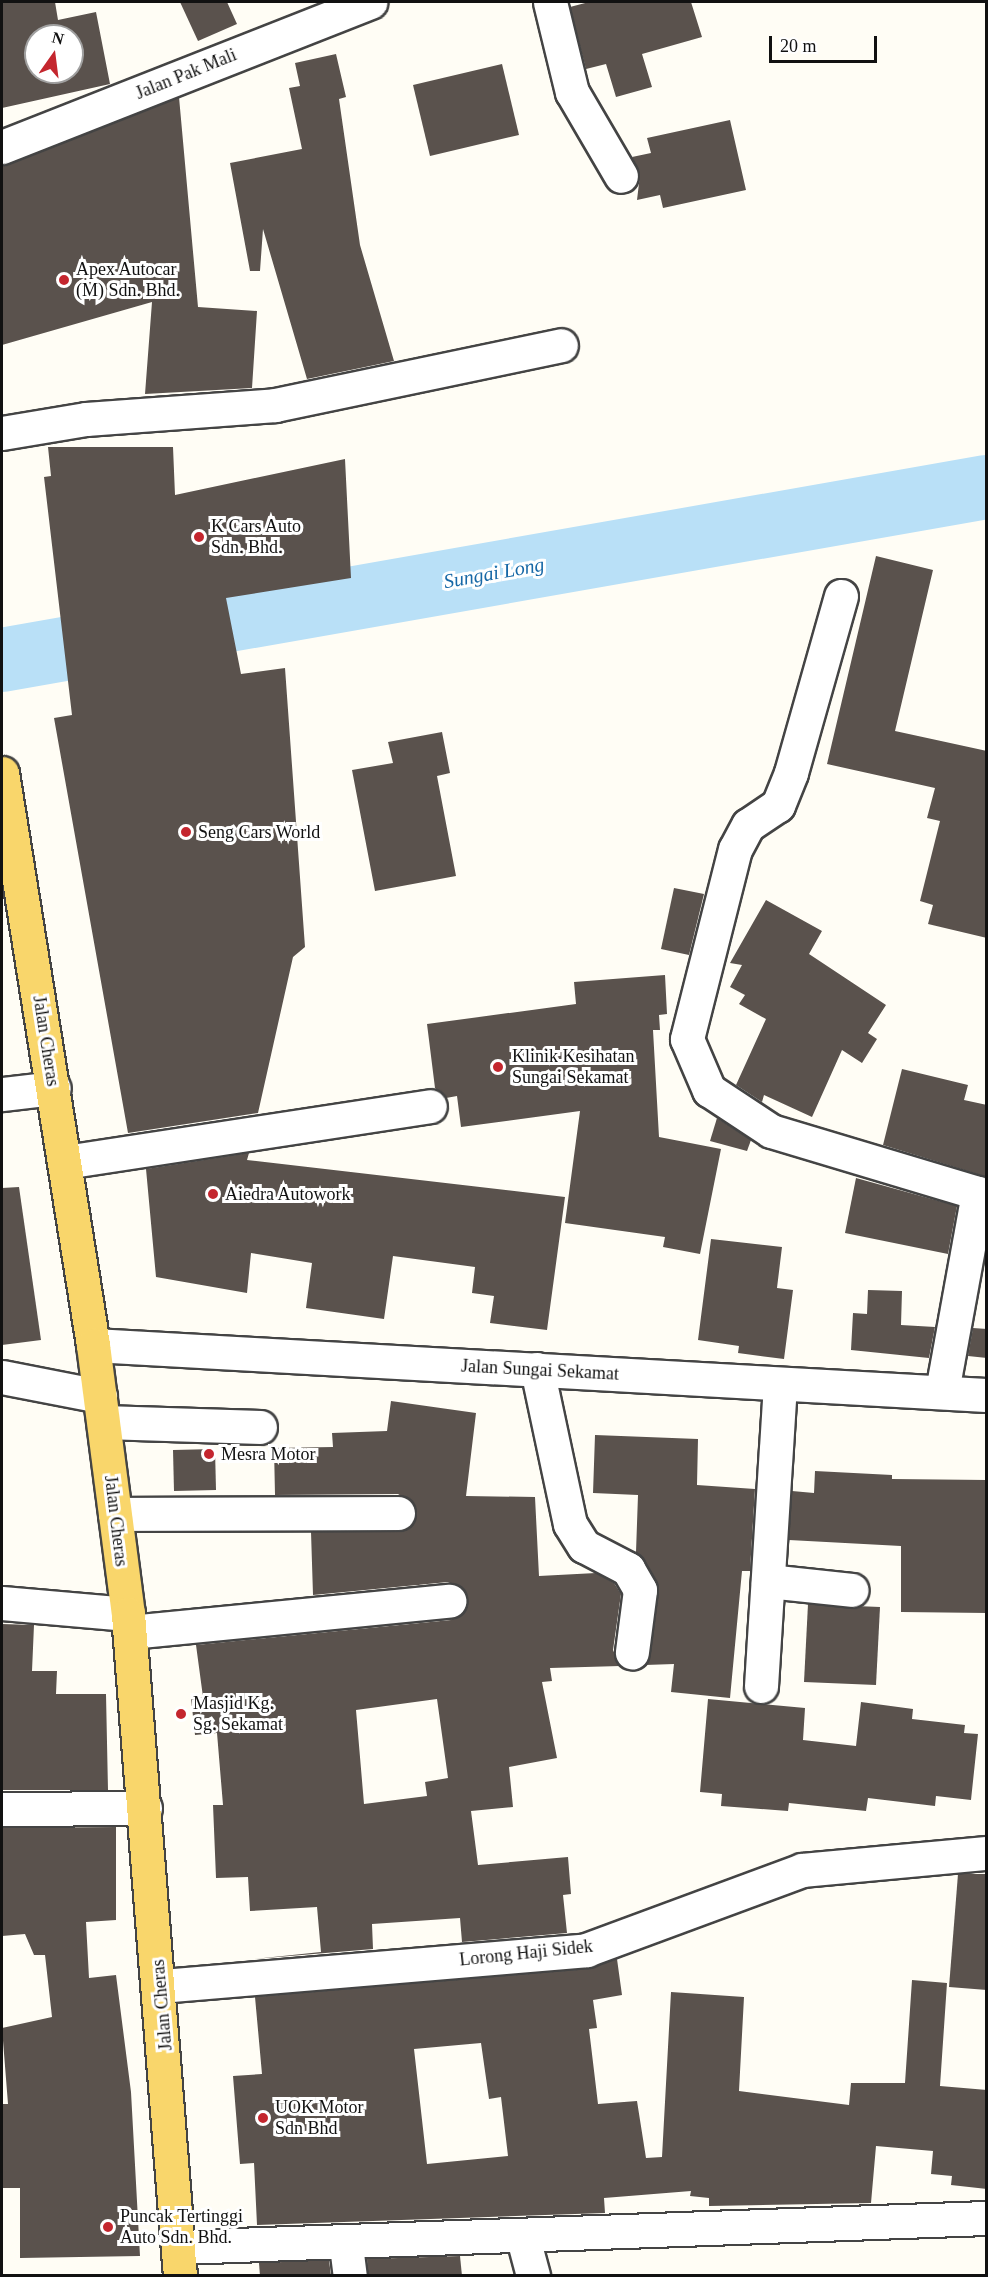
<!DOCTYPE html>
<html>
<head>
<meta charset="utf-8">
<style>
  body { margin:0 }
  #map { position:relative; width:988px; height:2277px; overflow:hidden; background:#fffdf5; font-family:"Times New Roman",serif }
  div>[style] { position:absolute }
  .river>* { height:64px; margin:-32px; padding:0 32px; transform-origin:32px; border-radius:32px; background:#b9e0f7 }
  .building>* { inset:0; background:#5a524d }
  .roads { filter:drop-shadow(2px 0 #444) drop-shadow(-2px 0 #444) drop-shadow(0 2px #444) drop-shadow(0 -2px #444) }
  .minor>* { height:33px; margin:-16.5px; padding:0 16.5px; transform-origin:16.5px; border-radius:16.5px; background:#fff }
  .major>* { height:33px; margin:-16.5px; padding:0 16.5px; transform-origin:16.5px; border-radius:16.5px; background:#f9d66b }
  .dots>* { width:16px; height:16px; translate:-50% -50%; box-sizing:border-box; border:3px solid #fff; border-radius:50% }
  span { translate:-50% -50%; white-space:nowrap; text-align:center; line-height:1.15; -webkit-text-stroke:6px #fff; paint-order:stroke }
  .street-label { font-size:18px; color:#111 }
  .poi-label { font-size:18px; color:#111 }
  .left { translate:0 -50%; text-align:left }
  .water-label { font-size:20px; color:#1768a6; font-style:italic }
  .frame { position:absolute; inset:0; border:3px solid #111; pointer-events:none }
  .north { position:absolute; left:24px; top:24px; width:60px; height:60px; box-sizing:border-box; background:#fff; border:2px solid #a0a0a0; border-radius:50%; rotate:14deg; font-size:16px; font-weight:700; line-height:24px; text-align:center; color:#111 }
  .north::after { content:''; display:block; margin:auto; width:21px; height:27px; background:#c4262e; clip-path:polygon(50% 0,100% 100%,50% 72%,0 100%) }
  .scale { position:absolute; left:769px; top:36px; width:108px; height:27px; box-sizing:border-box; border:3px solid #111; border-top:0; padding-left:8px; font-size:18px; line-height:21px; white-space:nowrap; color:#111; -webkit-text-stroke:4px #fff; paint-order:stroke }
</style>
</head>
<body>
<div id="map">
  <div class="river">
    <i style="left:2px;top:660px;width:999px;rotate:-9.97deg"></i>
  </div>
  <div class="building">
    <i style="clip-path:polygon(evenodd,2px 2px,55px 2px,58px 20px,96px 12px,110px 84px,2px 108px,2px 2px,36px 36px,72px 36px,72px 72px,36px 72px,36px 36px)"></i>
    <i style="clip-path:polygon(180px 2px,227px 2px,237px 24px,198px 41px)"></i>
    <i style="clip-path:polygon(589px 2px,691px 2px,702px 37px,642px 54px,652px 87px,616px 97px,606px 64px,586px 69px,570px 7px)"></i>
    <i style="clip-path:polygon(336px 54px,346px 97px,339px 99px,360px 245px,394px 361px,307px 379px,263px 229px,260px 271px,250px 271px,230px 163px,302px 149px,289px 88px,300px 86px,295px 63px)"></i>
    <i style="clip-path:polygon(502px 64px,519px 135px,430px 156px,413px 85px)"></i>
    <i style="clip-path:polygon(179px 97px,198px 307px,257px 311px,252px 388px,145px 394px,152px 302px,2px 345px,2px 165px)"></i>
    <i style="clip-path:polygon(730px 120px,746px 190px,663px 208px,660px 195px,637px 200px,640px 175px,632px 157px,651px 153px,647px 138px)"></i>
    <i style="clip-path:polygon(48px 447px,173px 447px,175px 495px,345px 459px,351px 578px,226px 598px,241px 674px,285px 668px,305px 947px,293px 957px,258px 1113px,128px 1133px,54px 718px,72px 715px,44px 477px,51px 476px)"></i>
    <i style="clip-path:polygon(876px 556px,933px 570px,895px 731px,987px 751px,987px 938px,928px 924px,933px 905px,920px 901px,940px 821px,927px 818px,935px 788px,827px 764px)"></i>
    <i style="clip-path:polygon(442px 732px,450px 773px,437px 776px,456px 876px,375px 891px,352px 770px,393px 763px,388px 742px)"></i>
    <i style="clip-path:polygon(674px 888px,704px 894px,689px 955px,661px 949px)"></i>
    <i style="clip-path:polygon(766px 900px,822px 931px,809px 954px,886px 1005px,868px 1033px,877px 1039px,862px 1063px,842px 1050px,812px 1117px,764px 1095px,762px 1102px,736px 1085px,766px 1019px,739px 1004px,745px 995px,730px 987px,742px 965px,730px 963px)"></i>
    <i style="clip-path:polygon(665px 975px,667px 1014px,659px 1015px,660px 1030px,653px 1030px,659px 1137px,721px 1149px,700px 1254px,663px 1247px,665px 1237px,565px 1223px,580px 1111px,461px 1127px,457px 1096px,446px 1098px,435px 1088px,427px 1024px,576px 1004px,574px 982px)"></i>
    <i style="clip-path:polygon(902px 1069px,968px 1085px,964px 1100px,987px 1105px,987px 1177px,883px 1145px)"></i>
    <i style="clip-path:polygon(717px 1118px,751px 1140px,747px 1151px,710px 1141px)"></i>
    <i style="clip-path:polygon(249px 1153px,247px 1160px,565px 1197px,547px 1330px,490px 1323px,494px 1296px,472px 1293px,475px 1267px,393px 1256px,384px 1319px,306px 1308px,312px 1263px,251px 1253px,247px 1293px,156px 1277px,146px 1169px)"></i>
    <i style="clip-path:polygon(856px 1178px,957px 1206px,948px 1254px,845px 1233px)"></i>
    <i style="clip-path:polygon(19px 1187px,41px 1340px,2px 1345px,2px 1188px)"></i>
    <i style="clip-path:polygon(711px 1239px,782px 1247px,777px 1288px,793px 1290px,784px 1359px,738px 1353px,739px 1346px,698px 1340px)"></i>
    <i style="clip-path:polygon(868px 1290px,902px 1291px,901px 1325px,935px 1327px,929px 1358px,851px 1350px,853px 1313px,867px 1314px)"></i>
    <i style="clip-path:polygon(973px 1328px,987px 1329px,987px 1358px,968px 1356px)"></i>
    <i style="clip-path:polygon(evenodd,391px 1401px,476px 1413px,466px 1496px,535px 1497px,539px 1576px,596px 1573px,614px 1583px,621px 1594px,613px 1650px,620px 1666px,550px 1668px,552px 1681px,542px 1682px,557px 1758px,509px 1767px,513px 1807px,471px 1811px,478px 1865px,568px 1857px,571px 1894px,563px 1895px,567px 1933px,462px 1942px,460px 1918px,372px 1924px,373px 1949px,253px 1959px,321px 1952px,317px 1907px,250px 1911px,248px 1877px,216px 1878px,213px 1805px,223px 1805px,217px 1733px,195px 1735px,191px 1698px,203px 1697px,196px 1645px,451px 1620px,466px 1609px,465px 1591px,448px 1582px,313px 1595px,311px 1532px,399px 1532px,414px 1522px,414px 1504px,398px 1494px,275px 1495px,274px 1448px,333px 1447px,332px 1433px,387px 1431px,391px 1401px,437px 1699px,448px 1778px,425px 1782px,427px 1796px,364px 1804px,356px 1710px,437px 1699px)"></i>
    <i style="clip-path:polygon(595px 1435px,698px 1439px,697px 1485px,755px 1489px,750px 1571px,742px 1571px,730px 1698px,671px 1692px,674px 1664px,645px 1665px,659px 1592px,636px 1552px,638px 1495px,593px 1493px)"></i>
    <i style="clip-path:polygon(215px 1449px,216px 1490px,174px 1491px,173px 1450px)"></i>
    <i style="clip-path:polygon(815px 1471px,892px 1475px,892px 1479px,987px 1480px,987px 1613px,901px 1612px,901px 1546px,789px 1540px,792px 1491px,814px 1493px)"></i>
    <i style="clip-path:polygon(808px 1604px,880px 1607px,876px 1685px,804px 1682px)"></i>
    <i style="clip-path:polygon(2px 1624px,34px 1625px,32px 1671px,57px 1671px,56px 1694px,106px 1694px,108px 1790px,2px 1790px)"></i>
    <i style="clip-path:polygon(708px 1699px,805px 1708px,803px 1740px,856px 1746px,861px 1702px,913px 1709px,912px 1719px,965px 1725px,964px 1733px,978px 1734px,971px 1800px,936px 1796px,935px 1806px,868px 1798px,866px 1811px,789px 1803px,788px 1811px,721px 1806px,722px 1794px,700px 1792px)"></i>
    <i style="clip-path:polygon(116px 1827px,116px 1920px,86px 1922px,89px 1978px,116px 1975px,131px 2092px,140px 2256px,20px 2258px,20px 2188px,2px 2188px,2px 2104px,8px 2104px,2px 2028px,52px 2017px,45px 1955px,34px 1955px,25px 1934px,2px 1936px,2px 1828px)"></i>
    <i style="clip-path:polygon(958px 1874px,987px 1874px,987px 1990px,949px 1987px)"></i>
    <i style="clip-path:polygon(evenodd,617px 1959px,622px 1995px,593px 2000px,597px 2028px,589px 2029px,598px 2104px,637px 2101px,646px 2158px,662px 2157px,671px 1992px,744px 1997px,739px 2091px,849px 2105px,851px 2083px,905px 2083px,912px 1980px,947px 1983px,940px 2086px,987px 2090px,987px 2189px,951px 2185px,952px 2176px,931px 2174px,933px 2151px,876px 2146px,871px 2203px,709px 2206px,709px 2198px,690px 2196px,691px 2191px,604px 2198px,605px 2213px,257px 2225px,254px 2163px,240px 2164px,233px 2076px,262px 2074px,255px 1997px,588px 1969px,617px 1959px,481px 2043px,489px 2099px,501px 2097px,508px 2156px,427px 2164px,414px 2049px,481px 2043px)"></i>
    <i style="clip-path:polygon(460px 2256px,462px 2276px,368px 2276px,367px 2259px)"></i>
    <i style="clip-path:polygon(329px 2260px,331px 2276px,260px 2276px,259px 2263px)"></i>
  </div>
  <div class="roads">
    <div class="minor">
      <i style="left:550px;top:2px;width:93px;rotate:76.3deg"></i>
      <i style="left:572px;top:92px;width:97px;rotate:59.7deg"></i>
      <i style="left:2px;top:147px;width:396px;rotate:-21.5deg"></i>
      <i style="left:2px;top:433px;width:85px;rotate:-9.5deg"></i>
      <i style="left:86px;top:419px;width:190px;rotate:-4.2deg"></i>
      <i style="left:275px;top:405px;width:292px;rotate:-11.8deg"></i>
      <i style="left:841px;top:596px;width:184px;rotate:105.8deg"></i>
      <i style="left:791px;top:773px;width:35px;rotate:112deg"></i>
      <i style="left:778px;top:805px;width:36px;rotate:146deg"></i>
      <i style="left:748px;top:825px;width:27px;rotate:118deg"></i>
      <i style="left:735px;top:849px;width:196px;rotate:104.2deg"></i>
      <i style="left:687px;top:1039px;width:56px;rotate:66.7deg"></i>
      <i style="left:709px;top:1090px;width:74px;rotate:33.5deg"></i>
      <i style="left:771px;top:1131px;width:216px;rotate:16.7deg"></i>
      <i style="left:978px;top:1193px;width:202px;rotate:100.3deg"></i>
      <i style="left:2px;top:1094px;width:52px;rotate:-6.6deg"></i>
      <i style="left:65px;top:1162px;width:369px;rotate:-8.7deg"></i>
      <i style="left:93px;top:1345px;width:894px;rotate:3.2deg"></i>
      <i style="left:537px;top:1369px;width:158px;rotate:78deg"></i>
      <i style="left:570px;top:1524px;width:26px;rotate:58deg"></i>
      <i style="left:584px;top:1546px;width:50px;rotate:27.6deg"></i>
      <i style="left:628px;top:1569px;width:24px;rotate:60deg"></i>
      <i style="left:640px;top:1590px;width:63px;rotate:97.4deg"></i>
      <i style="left:2px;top:1377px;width:100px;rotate:11deg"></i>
      <i style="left:104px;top:1422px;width:156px;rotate:1.8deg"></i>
      <i style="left:115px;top:1514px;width:283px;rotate:-0.2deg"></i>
      <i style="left:768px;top:1581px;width:84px;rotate:6.1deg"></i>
      <i style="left:2px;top:1603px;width:126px;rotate:5deg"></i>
      <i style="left:130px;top:1632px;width:321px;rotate:-5.6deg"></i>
      <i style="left:761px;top:1686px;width:300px;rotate:-86.4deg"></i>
      <i style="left:2px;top:1809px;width:143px;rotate:-0.4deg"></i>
      <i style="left:161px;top:1986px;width:427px;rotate:-4.8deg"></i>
      <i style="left:586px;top:1950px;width:230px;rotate:-20.3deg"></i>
      <i style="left:802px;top:1870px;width:185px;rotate:-5.3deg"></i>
      <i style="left:523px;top:2238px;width:39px;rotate:75deg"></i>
      <i style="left:346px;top:2245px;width:31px;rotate:83deg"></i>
      <i style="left:180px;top:2247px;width:807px;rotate:-2.06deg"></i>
    </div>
    <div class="major">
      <i style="left:2px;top:773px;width:579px;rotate:80.96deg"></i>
      <i style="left:93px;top:1345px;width:271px;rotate:82.6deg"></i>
      <i style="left:128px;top:1614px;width:664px;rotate:85.51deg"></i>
    </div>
  </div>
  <div class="dots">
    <i style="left:64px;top:280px;background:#c4262e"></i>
    <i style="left:199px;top:537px;background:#c4262e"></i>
    <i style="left:186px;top:832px;background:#c4262e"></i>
    <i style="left:498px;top:1067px;background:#c4262e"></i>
    <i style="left:213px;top:1194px;background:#c4262e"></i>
    <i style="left:209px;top:1454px;background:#c4262e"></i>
    <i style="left:181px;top:1714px;background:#c4262e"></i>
    <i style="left:263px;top:2118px;background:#c4262e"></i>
    <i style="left:108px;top:2227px;background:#c4262e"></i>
  </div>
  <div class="street-label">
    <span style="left:186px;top:74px;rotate:-22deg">Jalan Pak Mali</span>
    <span style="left:46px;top:1041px;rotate:81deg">Jalan Cheras</span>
    <span style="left:540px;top:1370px;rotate:3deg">Jalan Sungai Sekamat</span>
    <span style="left:116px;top:1521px;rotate:83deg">Jalan Cheras</span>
    <span style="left:526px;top:1953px;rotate:-6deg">Lorong Haji Sidek</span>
    <span style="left:162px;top:2005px;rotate:-95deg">Jalan Cheras</span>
  </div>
  <div class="poi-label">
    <span class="left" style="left:76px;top:280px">Apex Autocar<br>(M) Sdn. Bhd.</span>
    <span class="left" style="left:211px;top:537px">K Cars Auto<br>Sdn. Bhd.</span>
    <span class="left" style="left:198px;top:832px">Seng Cars World</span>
    <span class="left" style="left:512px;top:1067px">Klinik Kesihatan<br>Sungai Sekamat</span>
    <span class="left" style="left:225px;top:1194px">Aiedra Autowork</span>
    <span class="left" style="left:221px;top:1454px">Mesra Motor</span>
    <span class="left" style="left:193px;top:1714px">Masjid Kg.<br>Sg. Sekamat</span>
    <span class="left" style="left:275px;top:2118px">UOK Motor<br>Sdn Bhd</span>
    <span class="left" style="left:120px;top:2227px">Puncak Tertinggi<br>Auto Sdn. Bhd.</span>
  </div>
  <div class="water-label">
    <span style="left:494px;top:573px;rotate:-10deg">Sungai Long</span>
  </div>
  <div class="frame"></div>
  <div class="north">N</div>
  <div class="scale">20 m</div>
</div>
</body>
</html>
